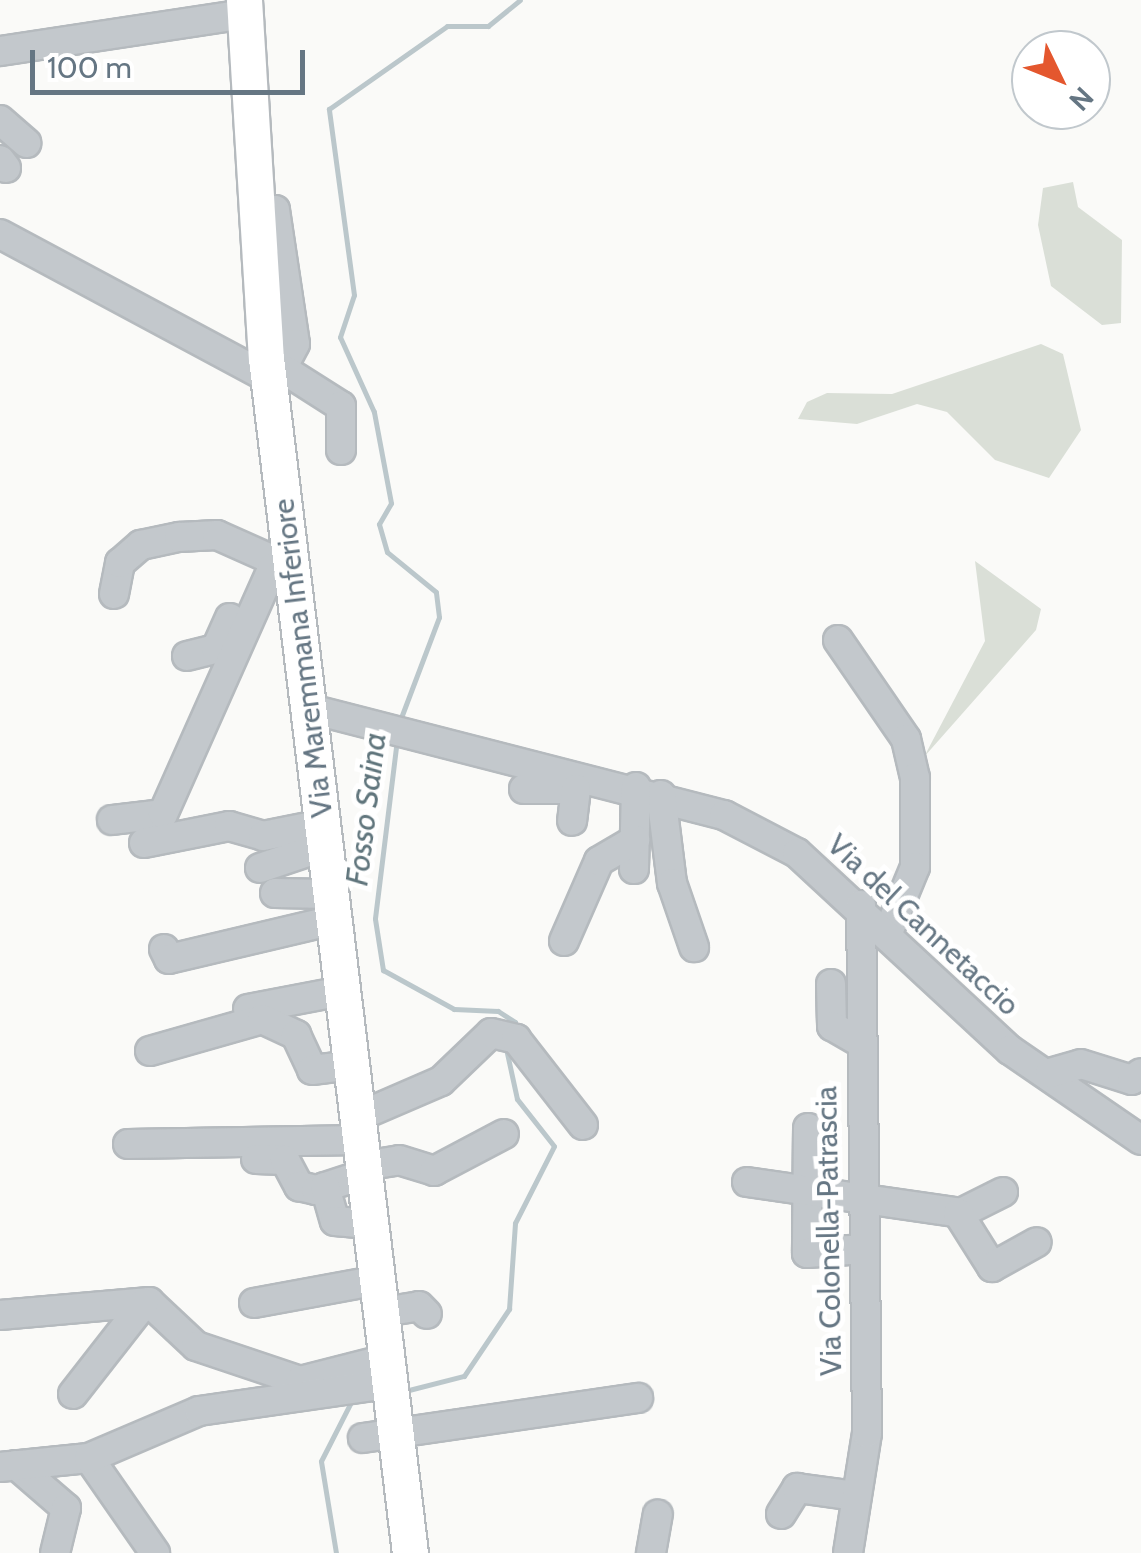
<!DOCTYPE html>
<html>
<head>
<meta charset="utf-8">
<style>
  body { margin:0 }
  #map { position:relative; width:1141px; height:1553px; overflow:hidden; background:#fafaf8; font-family:Cabin,sans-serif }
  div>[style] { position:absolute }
  .green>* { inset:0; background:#dadfd7 }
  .stream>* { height:5px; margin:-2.5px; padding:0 2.5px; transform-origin:2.5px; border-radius:2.5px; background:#bbc7cb }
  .roads { filter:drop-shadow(2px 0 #b5babe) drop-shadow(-2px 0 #b5babe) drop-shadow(0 2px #b5babe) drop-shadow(0 -2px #b5babe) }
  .minor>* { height:28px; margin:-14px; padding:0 14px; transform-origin:14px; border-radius:14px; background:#c3c8cc }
  .major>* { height:35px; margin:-17.5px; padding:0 17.5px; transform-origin:17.5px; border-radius:17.5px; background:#fff }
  span { translate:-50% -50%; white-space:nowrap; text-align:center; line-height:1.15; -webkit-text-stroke:10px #fff; paint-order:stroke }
  .street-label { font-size:30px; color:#657683 }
  .water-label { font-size:32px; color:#60757c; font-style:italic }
  .north { position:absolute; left:1011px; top:30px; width:100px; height:100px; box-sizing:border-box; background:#fff; border:2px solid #c1c8cd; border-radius:50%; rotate:133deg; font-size:28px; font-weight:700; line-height:40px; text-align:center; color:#657683 }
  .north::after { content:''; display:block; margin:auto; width:35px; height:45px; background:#e4572e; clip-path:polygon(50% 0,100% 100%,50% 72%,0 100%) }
  .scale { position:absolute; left:30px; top:50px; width:275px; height:45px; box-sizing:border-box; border:5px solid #657683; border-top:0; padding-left:12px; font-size:30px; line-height:35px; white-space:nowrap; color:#657683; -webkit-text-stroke:8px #fff; paint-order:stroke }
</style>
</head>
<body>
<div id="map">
  <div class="green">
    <i style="clip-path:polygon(1073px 182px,1078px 207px,1122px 240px,1121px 323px,1102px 325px,1051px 286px,1038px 225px,1043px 188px)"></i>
    <i style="clip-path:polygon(1041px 344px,1063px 354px,1081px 430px,1049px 478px,995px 460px,947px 412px,917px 404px,857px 424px,798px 419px,807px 402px,827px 393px,892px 394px)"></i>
    <i style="clip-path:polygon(975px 561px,1041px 609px,1036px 630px,924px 757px,985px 641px)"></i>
  </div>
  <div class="stream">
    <i style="left:399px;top:723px;width:113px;rotate:-69.3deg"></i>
    <i style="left:439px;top:617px;width:25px;rotate:-97deg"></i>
    <i style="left:436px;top:592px;width:63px;rotate:-140.8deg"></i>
    <i style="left:387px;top:552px;width:29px;rotate:-106deg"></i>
    <i style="left:379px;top:524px;width:24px;rotate:-60deg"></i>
    <i style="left:391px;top:503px;width:93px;rotate:-100.6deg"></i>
    <i style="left:374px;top:412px;width:82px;rotate:-114.4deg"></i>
    <i style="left:340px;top:337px;width:44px;rotate:-71.6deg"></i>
    <i style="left:354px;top:295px;width:188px;rotate:-97.7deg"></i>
    <i style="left:329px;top:109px;width:144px;rotate:-35.1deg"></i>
    <i style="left:447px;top:26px;width:41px"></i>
    <i style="left:488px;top:26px;width:41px;rotate:-39.1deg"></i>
    <i style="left:397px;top:739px;width:181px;rotate:97deg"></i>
    <i style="left:375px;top:919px;width:52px;rotate:81.1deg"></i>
    <i style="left:383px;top:970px;width:81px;rotate:28.8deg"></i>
    <i style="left:454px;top:1009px;width:44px;rotate:2.6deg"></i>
    <i style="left:498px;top:1011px;width:20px;rotate:33deg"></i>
    <i style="left:515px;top:1022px;width:8px;rotate:113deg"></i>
    <i style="left:401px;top:1392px;width:65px;rotate:-14.3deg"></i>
    <i style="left:464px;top:1376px;width:81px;rotate:-56.1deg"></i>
    <i style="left:509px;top:1309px;width:86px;rotate:-86deg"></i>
    <i style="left:515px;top:1223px;width:86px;rotate:-63.1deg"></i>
    <i style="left:554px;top:1146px;width:60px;rotate:-128.2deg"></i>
    <i style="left:517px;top:1099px;width:56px;rotate:-102.3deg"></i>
    <i style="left:336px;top:1553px;width:93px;rotate:-99.3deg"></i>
    <i style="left:321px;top:1461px;width:66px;rotate:-63deg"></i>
  </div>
  <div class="roads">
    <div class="minor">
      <i style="left:0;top:51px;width:248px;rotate:-8.6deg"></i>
      <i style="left:0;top:120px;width:35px;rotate:41deg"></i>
      <i style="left:0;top:160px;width:10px;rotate:53deg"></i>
      <i style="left:256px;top:211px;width:19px;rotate:-3deg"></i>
      <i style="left:275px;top:210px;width:135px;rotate:81.5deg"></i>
      <i style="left:295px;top:344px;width:17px;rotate:118deg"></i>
      <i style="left:287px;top:359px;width:20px;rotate:169deg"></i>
      <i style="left:0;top:234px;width:305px;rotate:28.2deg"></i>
      <i style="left:268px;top:372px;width:18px;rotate:-3deg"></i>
      <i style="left:286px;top:371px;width:65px;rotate:32.5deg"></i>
      <i style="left:341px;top:406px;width:44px;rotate:90deg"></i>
      <i style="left:114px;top:594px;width:32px;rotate:-79deg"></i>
      <i style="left:120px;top:563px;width:28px;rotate:-41deg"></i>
      <i style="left:141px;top:545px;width:39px;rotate:-12deg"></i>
      <i style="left:179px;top:537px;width:38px;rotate:-3deg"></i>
      <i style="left:217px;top:535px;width:81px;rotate:24deg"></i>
      <i style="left:838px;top:640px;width:120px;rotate:55.5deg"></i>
      <i style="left:906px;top:739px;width:40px;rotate:77deg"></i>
      <i style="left:915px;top:778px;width:89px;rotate:90deg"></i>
      <i style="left:915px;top:867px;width:68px;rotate:112.4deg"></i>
      <i style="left:187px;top:656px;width:30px;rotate:-14deg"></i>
      <i style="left:216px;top:649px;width:34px;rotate:-66deg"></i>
      <i style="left:307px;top:708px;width:431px;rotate:14.4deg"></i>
      <i style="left:724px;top:815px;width:82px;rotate:27.5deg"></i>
      <i style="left:797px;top:853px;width:290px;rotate:42.8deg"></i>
      <i style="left:1010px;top:1050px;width:159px;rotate:34.5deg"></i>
      <i style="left:524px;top:789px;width:52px"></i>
      <i style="left:576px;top:789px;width:32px;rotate:97deg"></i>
      <i style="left:661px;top:795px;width:89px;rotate:82.9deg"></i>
      <i style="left:672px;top:883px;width:68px;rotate:71deg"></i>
      <i style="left:112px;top:820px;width:51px;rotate:-6.7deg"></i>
      <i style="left:163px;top:814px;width:270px;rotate:-66deg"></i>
      <i style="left:144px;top:843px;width:87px;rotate:-11.3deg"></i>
      <i style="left:229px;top:826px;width:35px;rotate:16deg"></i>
      <i style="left:263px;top:836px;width:61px;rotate:-11.3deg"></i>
      <i style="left:260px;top:868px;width:69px;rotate:-18.7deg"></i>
      <i style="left:634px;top:869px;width:82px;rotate:-88.6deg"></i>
      <i style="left:275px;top:893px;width:56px;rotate:1deg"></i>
      <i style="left:564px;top:941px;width:87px;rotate:-66.4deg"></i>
      <i style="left:599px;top:861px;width:42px;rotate:-30.3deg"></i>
      <i style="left:164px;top:949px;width:11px;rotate:63deg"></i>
      <i style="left:169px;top:959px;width:170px;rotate:-13.3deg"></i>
      <i style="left:831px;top:984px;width:42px;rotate:88.6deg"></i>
      <i style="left:832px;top:1026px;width:30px;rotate:30deg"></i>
      <i style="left:248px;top:1009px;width:96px;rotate:-10.8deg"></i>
      <i style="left:150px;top:1051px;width:116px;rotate:-15.9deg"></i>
      <i style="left:262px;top:1019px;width:38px;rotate:25deg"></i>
      <i style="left:296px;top:1035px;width:38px;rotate:65deg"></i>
      <i style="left:312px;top:1070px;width:40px;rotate:-7.1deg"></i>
      <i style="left:1050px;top:1073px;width:32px;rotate:-16deg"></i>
      <i style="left:1081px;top:1064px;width:53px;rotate:17.4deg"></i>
      <i style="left:1132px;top:1080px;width:11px;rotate:-38deg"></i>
      <i style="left:360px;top:1116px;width:88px;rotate:-23.4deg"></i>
      <i style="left:441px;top:1081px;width:69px;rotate:-43.8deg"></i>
      <i style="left:491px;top:1033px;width:26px;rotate:13deg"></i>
      <i style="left:516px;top:1039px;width:109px;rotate:52.1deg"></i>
      <i style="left:808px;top:1128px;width:125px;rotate:90.5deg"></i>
      <i style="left:807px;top:1253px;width:57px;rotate:-4deg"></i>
      <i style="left:128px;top:1144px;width:231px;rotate:-1deg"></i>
      <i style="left:256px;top:1159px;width:29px;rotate:2deg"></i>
      <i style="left:285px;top:1160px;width:30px;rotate:62deg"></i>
      <i style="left:299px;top:1186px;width:17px;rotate:13deg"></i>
      <i style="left:316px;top:1190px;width:52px;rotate:-18.1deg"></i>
      <i style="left:363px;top:1166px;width:36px;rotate:-9deg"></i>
      <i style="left:399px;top:1160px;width:37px;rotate:17deg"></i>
      <i style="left:434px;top:1171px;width:79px;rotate:-27.9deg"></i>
      <i style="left:747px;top:1182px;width:216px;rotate:8.2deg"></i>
      <i style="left:961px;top:1213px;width:47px;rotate:-26.6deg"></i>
      <i style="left:325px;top:1187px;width:35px;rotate:74deg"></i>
      <i style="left:335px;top:1221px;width:37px;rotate:5deg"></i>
      <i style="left:958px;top:1213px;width:64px;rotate:57.8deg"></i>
      <i style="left:992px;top:1267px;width:51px;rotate:-29.1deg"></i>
      <i style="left:254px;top:1303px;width:127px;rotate:-10.4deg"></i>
      <i style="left:383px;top:1312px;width:36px;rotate:-9deg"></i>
      <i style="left:419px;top:1306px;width:11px;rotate:45deg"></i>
      <i style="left:0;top:1315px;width:150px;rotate:-5deg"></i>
      <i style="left:149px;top:1302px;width:64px;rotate:43.1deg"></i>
      <i style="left:196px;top:1346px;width:110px;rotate:18.6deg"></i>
      <i style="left:300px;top:1381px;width:93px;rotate:-14.3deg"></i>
      <i style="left:73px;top:1394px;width:115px;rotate:-52deg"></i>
      <i style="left:363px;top:1438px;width:278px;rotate:-8.3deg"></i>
      <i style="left:89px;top:1458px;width:116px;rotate:55.2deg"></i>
      <i style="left:16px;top:1465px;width:66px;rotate:40.7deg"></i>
      <i style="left:66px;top:1508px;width:46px;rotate:103.7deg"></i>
      <i style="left:0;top:1467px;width:89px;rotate:-5.8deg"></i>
      <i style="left:89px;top:1458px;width:120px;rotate:-23.1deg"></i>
      <i style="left:199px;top:1411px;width:196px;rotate:-8.2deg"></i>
      <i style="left:781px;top:1514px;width:31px;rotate:-58deg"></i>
      <i style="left:797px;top:1488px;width:60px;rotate:7.7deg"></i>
      <i style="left:651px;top:1553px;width:39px;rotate:-80deg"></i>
      <i style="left:848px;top:1553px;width:121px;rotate:-81deg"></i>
      <i style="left:867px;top:1433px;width:528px;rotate:-90.65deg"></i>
    </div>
    <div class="major">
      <i style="left:244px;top:0;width:359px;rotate:86.5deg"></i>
      <i style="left:266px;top:358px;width:1204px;rotate:83.13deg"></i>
    </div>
  </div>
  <div class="street-label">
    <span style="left:303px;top:658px;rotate:-97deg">Via Maremmana Inferiore</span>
    <span style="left:923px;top:925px;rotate:43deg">Via del Cannetaccio</span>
    <span style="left:829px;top:1231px;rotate:-91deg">Via Colonella-Patrascia</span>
  </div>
  <div class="water-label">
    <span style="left:366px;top:809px;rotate:-83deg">Fosso Saina</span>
  </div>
  <div class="north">N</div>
  <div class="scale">100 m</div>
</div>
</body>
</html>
